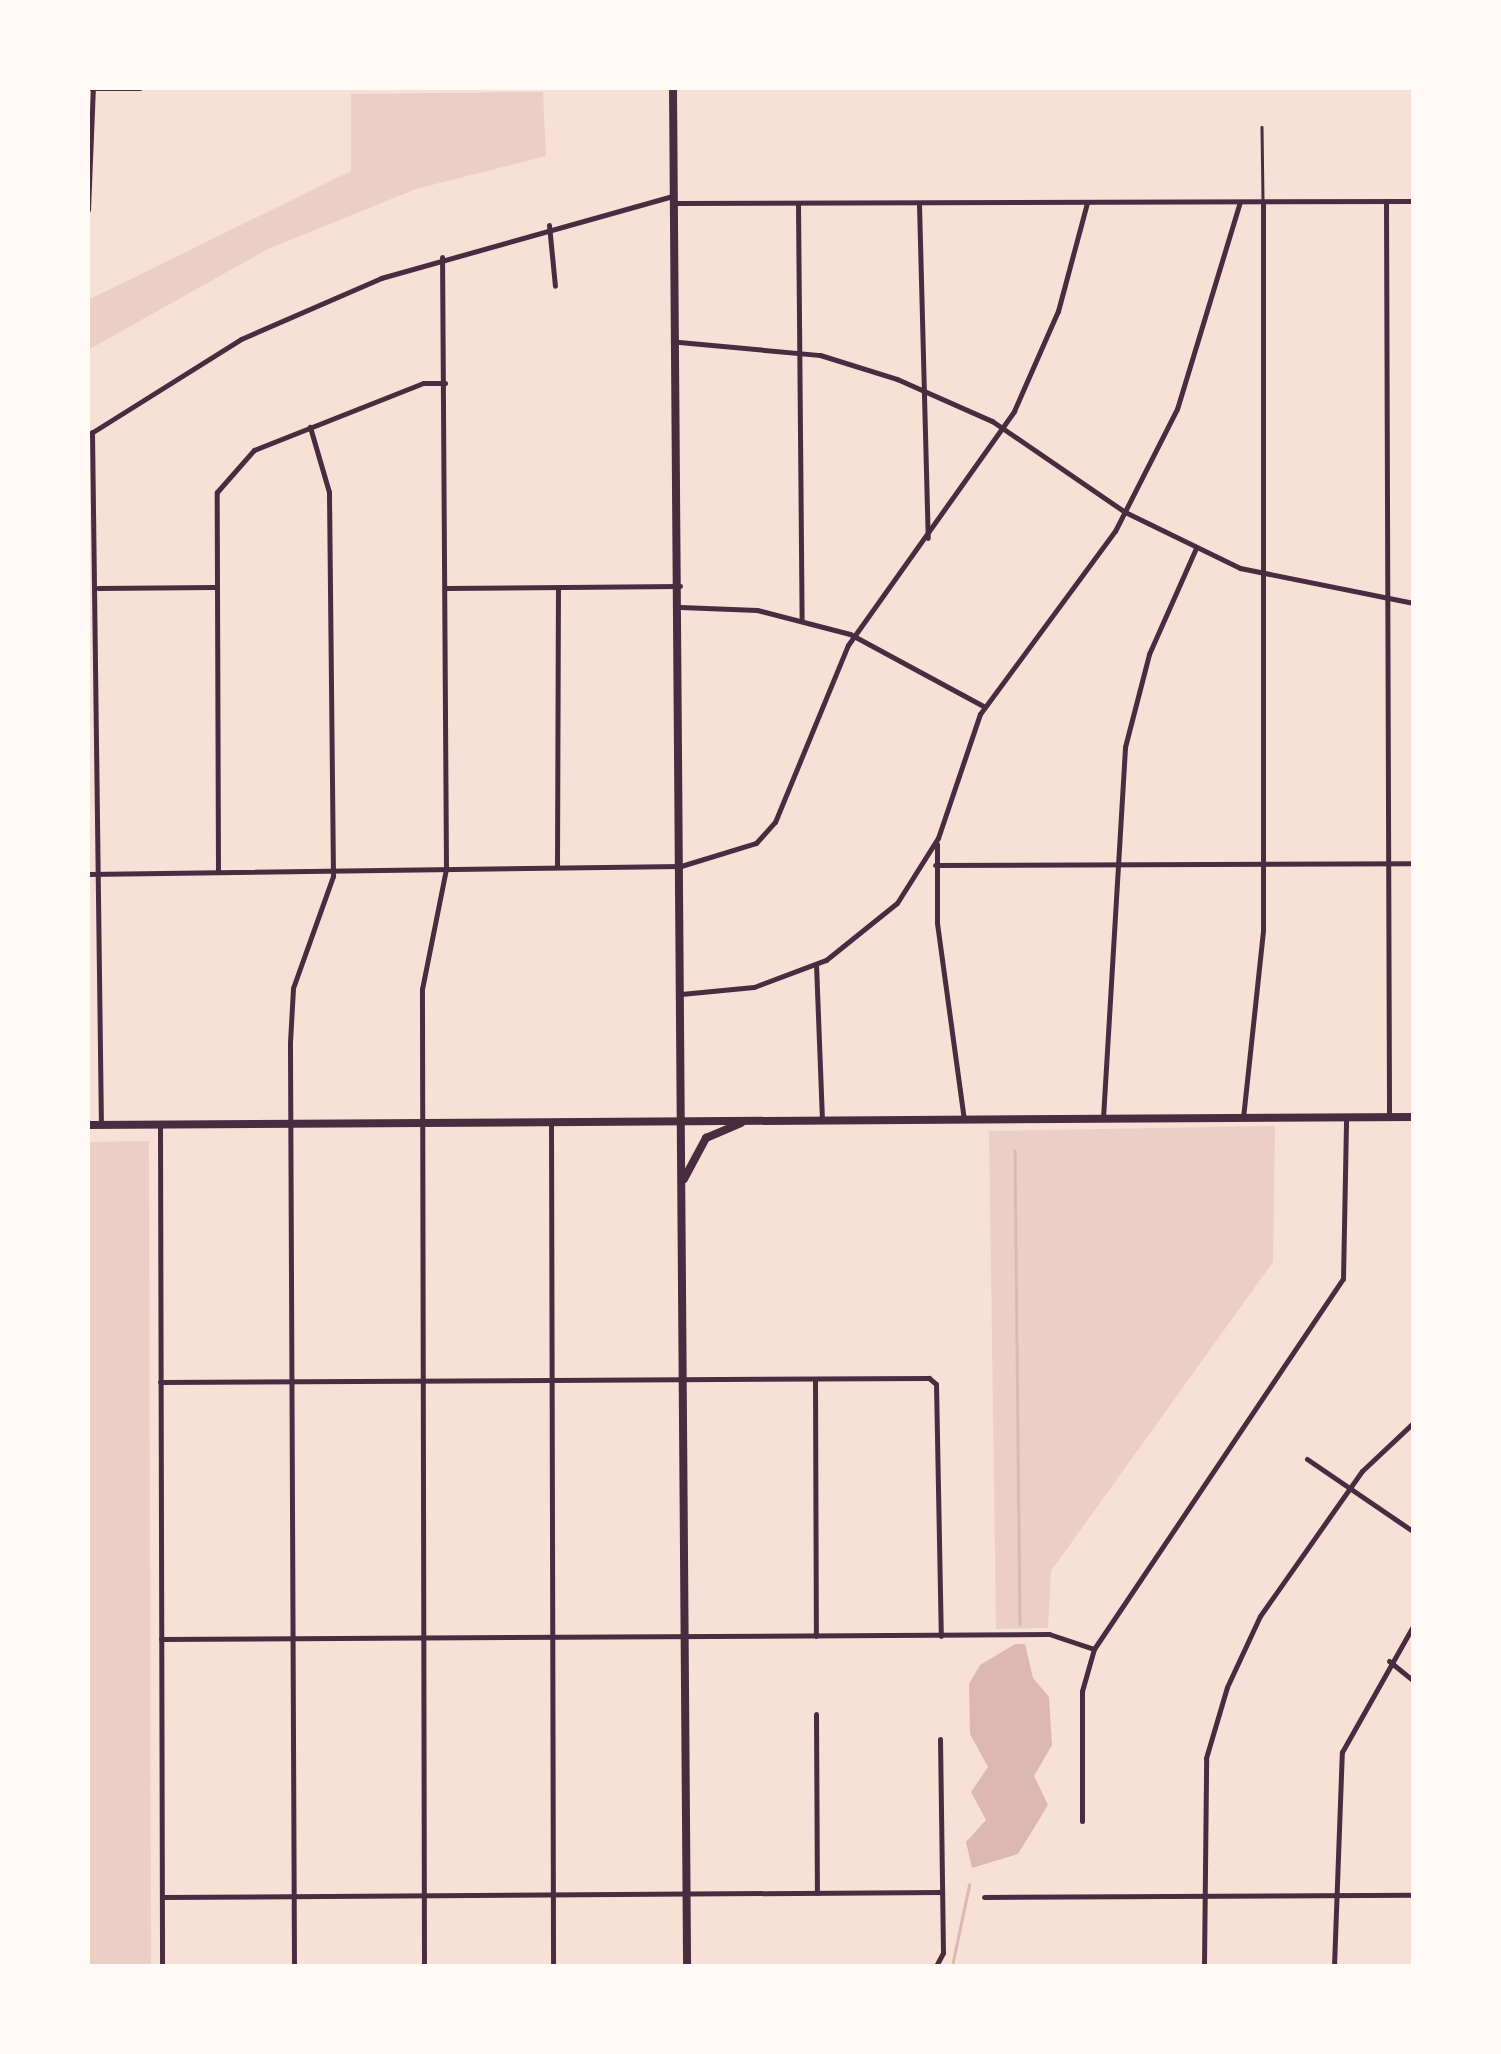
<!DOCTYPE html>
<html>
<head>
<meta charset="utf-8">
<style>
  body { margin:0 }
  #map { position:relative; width:1501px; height:2054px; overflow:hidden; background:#f7e1d7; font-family:"Varela Round",sans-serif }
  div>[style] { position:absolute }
  .green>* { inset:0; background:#ebcfc5 }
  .water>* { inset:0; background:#dcb8b0 }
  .stream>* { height:2.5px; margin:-1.25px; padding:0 1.25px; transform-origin:1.25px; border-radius:1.25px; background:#dcb8b0 }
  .service>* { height:2.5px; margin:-1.25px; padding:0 1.25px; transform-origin:1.25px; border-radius:1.25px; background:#4a2c40 }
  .minor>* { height:5px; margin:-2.5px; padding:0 2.5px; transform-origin:2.5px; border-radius:2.5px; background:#4a2c40 }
  .tertiary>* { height:6px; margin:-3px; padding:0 3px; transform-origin:3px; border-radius:3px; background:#4a2c40 }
  .secondary>* { height:8px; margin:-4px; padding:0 4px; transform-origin:4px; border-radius:4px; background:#4a2c40 }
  span { translate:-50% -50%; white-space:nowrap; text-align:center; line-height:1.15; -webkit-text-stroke:8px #fffaf5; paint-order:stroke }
  .frame { position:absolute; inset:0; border:90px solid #fffaf5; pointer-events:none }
</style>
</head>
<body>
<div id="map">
  <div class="green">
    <i style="clip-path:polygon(543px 92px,546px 156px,416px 189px,268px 249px,88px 350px,88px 300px,351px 171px,351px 94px)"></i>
    <i style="clip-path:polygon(1275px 1126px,1273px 1262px,1051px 1571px,1048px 1628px,996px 1629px,989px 1131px)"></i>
    <i style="clip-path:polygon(149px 1141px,151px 1966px,88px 1966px,88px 1142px)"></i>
  </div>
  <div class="water">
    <i style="clip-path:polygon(1015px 1644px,1025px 1644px,1033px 1678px,1049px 1697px,1052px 1745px,1034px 1776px,1048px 1805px,1018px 1854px,972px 1868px,966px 1842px,986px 1820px,971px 1792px,988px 1767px,970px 1734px,969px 1684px,980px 1665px)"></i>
  </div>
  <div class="stream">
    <i style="left:1015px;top:1151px;width:473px;rotate:89.4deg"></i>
    <i style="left:952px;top:1966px;width:83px;rotate:-78.1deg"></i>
  </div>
  <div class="service">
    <i style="left:1262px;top:127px;width:74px;rotate:89.2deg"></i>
  </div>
  <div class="minor">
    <i style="left:1386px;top:201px;width:916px;rotate:89.81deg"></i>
    <i style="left:675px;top:203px;width:739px;rotate:-0.16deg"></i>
    <i style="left:798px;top:204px;width:417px;rotate:89.5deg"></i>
    <i style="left:919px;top:204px;width:334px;rotate:88.5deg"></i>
    <i style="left:88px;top:210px;width:122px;rotate:-87.7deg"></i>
    <i style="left:549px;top:225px;width:61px;rotate:84.4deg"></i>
    <i style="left:679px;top:342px;width:142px;rotate:5.3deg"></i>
    <i style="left:820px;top:355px;width:81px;rotate:17.3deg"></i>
    <i style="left:897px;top:379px;width:104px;rotate:23.9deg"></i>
    <i style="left:992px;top:421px;width:161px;rotate:34.4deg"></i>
    <i style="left:1125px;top:512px;width:128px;rotate:26deg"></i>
    <i style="left:1240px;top:568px;width:177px;rotate:11.4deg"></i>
    <i style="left:92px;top:432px;width:693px;rotate:89.26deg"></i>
    <i style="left:88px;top:435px;width:181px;rotate:-32.1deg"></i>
    <i style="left:241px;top:339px;width:153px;rotate:-23.5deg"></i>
    <i style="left:381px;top:278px;width:302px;rotate:-15.7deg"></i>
    <i style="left:98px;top:588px;width:117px;rotate:-0.5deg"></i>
    <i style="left:445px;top:588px;width:235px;rotate:-0.5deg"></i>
    <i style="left:680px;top:607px;width:77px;rotate:2.2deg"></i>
    <i style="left:757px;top:610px;width:96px;rotate:14.5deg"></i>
    <i style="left:850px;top:634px;width:153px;rotate:28.4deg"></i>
    <i style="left:937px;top:844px;width:79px;rotate:90deg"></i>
    <i style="left:937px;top:923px;width:198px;rotate:82.2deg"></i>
    <i style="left:935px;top:865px;width:479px;rotate:-0.2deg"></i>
    <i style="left:557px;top:867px;width:279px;rotate:-89.8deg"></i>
    <i style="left:218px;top:872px;width:380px;rotate:-90.2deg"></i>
    <i style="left:217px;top:492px;width:56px;rotate:-48.6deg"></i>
    <i style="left:254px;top:450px;width:182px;rotate:-21.6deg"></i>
    <i style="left:423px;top:383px;width:22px"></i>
    <i style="left:88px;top:874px;width:593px;rotate:-0.77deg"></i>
    <i style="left:681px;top:866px;width:78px;rotate:-17deg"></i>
    <i style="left:756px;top:843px;width:28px;rotate:-48deg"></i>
    <i style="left:775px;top:822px;width:191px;rotate:-67.6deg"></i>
    <i style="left:848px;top:645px;width:287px;rotate:-54.6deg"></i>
    <i style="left:1014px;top:411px;width:109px;rotate:-66.3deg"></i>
    <i style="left:1058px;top:311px;width:112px;rotate:-75deg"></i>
    <i style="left:816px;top:964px;width:155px;rotate:87.8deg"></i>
    <i style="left:681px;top:994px;width:73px;rotate:-5.5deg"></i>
    <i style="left:754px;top:987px;width:77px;rotate:-20.6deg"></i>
    <i style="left:826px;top:960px;width:91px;rotate:-38.8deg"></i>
    <i style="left:897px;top:903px;width:77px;rotate:-57.8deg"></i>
    <i style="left:938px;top:838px;width:131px;rotate:-71.3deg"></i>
    <i style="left:980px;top:714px;width:227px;rotate:-53.6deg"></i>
    <i style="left:1115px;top:531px;width:137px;rotate:-63.1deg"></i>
    <i style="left:1177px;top:409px;width:216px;rotate:-73.1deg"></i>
    <i style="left:1103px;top:1118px;width:372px;rotate:-86.6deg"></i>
    <i style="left:1125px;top:747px;width:96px;rotate:-75.5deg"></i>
    <i style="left:1149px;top:654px;width:116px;rotate:-66.1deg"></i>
    <i style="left:1243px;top:1118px;width:189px;rotate:-83.9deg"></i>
    <i style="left:1263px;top:930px;width:728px;rotate:-90deg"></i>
    <i style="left:551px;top:1121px;width:845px;rotate:89.86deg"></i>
    <i style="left:160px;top:1125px;width:841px;rotate:89.86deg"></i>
    <i style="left:815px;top:1379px;width:257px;rotate:89.8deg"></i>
    <i style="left:160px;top:1382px;width:769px;rotate:-0.3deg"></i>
    <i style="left:929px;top:1378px;width:9px;rotate:41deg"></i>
    <i style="left:936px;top:1384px;width:252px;rotate:88.9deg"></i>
    <i style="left:1307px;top:1459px;width:130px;rotate:34.3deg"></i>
    <i style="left:161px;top:1639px;width:888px;rotate:-0.32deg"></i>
    <i style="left:1049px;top:1634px;width:47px;rotate:18.4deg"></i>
    <i style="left:1389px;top:1661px;width:32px;rotate:39deg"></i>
    <i style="left:816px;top:1714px;width:179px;rotate:89.7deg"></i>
    <i style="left:1082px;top:1821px;width:130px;rotate:-90deg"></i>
    <i style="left:1082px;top:1691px;width:44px;rotate:-74.1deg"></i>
    <i style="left:1094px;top:1649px;width:446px;rotate:-56.1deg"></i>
    <i style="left:1343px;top:1279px;width:161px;rotate:-88.9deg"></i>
    <i style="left:162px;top:1897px;width:780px;rotate:-0.37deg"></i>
    <i style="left:984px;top:1897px;width:430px;rotate:-0.3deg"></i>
    <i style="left:294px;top:1966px;width:924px;rotate:-90.25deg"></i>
    <i style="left:290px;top:1042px;width:54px;rotate:-86.8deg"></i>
    <i style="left:293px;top:988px;width:119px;rotate:-70.3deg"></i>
    <i style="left:333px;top:876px;width:384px;rotate:-90.6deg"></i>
    <i style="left:329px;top:492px;width:68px;rotate:-106.3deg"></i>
    <i style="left:424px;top:1966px;width:977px;rotate:-90.12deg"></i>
    <i style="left:422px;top:989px;width:122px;rotate:-78.7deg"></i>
    <i style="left:446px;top:869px;width:612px;rotate:-90.37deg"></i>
    <i style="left:936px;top:1966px;width:15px;rotate:-62deg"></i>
    <i style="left:943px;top:1953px;width:214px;rotate:-90.8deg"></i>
    <i style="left:1204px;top:1966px;width:208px;rotate:-89.4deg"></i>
    <i style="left:1206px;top:1758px;width:74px;rotate:-73.5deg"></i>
    <i style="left:1227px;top:1687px;width:78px;rotate:-65.1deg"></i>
    <i style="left:1260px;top:1616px;width:177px;rotate:-54.9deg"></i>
    <i style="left:1362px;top:1471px;width:71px;rotate:-43.3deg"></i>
    <i style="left:1334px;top:1966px;width:214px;rotate:-87.9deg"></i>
    <i style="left:1342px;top:1752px;width:147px;rotate:-60.6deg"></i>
  </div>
  <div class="tertiary">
    <i style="left:88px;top:88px;width:52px"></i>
  </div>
  <div class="secondary">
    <i style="left:673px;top:88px;width:1878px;rotate:89.57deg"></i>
    <i style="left:88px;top:1125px;width:1326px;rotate:-0.35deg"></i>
    <i style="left:684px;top:1179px;width:47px;rotate:-61.8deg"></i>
    <i style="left:706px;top:1138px;width:38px;rotate:-23deg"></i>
  </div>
  <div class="frame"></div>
</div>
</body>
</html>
